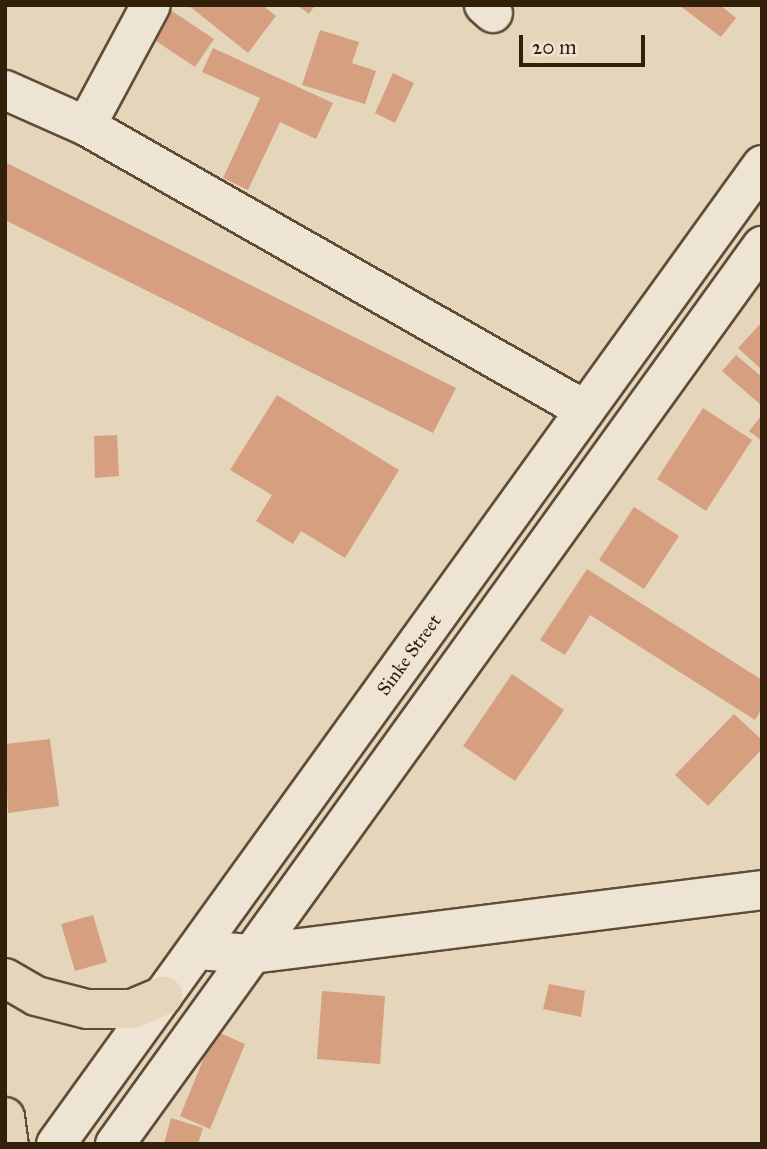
<!DOCTYPE html>
<html>
<head>
<meta charset="utf-8">
<style>
  body { margin:0 }
  #map { position:relative; width:767px; height:1149px; overflow:hidden; background:#e5d5bb; font-family:"IM FELL Great Primer",serif }
  div>[style] { position:absolute }
  .building>* { inset:0; background:#d69f80 }
  .roads { filter:drop-shadow(2px 0 #604d36) drop-shadow(-2px 0 #604d36) drop-shadow(0 2px #604d36) drop-shadow(0 -2px #604d36) }
  .street>* { height:38px; margin:-19px; padding:0 19px; transform-origin:19px; border-radius:19px; background:#eee4d3 }
  .secondary>* { height:38px; margin:-19px; padding:0 19px; transform-origin:19px; border-radius:19px; background:#eee4d3 }
  .primary>* { height:38px; margin:-19px; padding:0 19px; transform-origin:19px; border-radius:19px; background:#e5d5bb }
  span { translate:-50% -50%; white-space:nowrap; text-align:center; line-height:1.15; -webkit-text-stroke:5px #eee4d3; paint-order:stroke }
  .street-label { font-size:19px; color:#33200a }
  .frame { position:absolute; inset:0; border:7px solid #33200a; pointer-events:none }
  .scale { position:absolute; left:519px; top:35px; width:126px; height:32px; box-sizing:border-box; border:4px solid #33200a; border-top:0; padding-left:9px; font-size:21px; line-height:24px; white-space:nowrap; color:#33200a; -webkit-text-stroke:5px #eee4d3; paint-order:stroke }
</style>
</head>
<body>
<div id="map">
  <div class="building">
    <i style="clip-path:polygon(188px 5px,262px 5px,276px 16px,248px 53px)"></i>
    <i style="clip-path:polygon(297px 5px,315px 5px,309px 14px)"></i>
    <i style="clip-path:polygon(679px 5px,720px 5px,736px 18px,721px 37px)"></i>
    <i style="clip-path:polygon(169px 9px,214px 39px,195px 67px,150px 37px)"></i>
    <i style="clip-path:polygon(320px 30px,359px 42px,352px 63px,376px 71px,365px 104px,302px 85px)"></i>
    <i style="clip-path:polygon(213px 48px,333px 103px,316px 139px,280px 122px,248px 190px,223px 178px,260px 98px,202px 72px)"></i>
    <i style="clip-path:polygon(393px 73px,414px 83px,395px 123px,375px 113px)"></i>
    <i style="clip-path:polygon(5px 162px,456px 388px,433px 433px,5px 220px)"></i>
    <i style="clip-path:polygon(762px 322px,762px 370px,738px 348px)"></i>
    <i style="clip-path:polygon(736px 355px,762px 377px,762px 406px,722px 371px)"></i>
    <i style="clip-path:polygon(277px 395px,399px 470px,345px 558px,301px 531px,293px 544px,256px 521px,272px 495px,230px 470px)"></i>
    <i style="clip-path:polygon(703px 408px,752px 440px,706px 511px,657px 479px)"></i>
    <i style="clip-path:polygon(762px 415px,762px 441px,749px 431px)"></i>
    <i style="clip-path:polygon(117px 435px,119px 476px,95px 478px,94px 436px)"></i>
    <i style="clip-path:polygon(634px 507px,679px 536px,644px 589px,599px 560px)"></i>
    <i style="clip-path:polygon(587px 569px,762px 680px,762px 708px,755px 720px,590px 615px,565px 655px,540px 640px)"></i>
    <i style="clip-path:polygon(512px 674px,564px 710px,515px 781px,463px 746px)"></i>
    <i style="clip-path:polygon(734px 714px,762px 740px,762px 749px,708px 806px,675px 775px)"></i>
    <i style="clip-path:polygon(50px 739px,59px 806px,8px 813px,5px 744px)"></i>
    <i style="clip-path:polygon(93px 915px,107px 962px,75px 971px,61px 924px)"></i>
    <i style="clip-path:polygon(549px 984px,585px 991px,581px 1017px,543px 1009px)"></i>
    <i style="clip-path:polygon(322px 991px,385px 996px,380px 1064px,317px 1059px)"></i>
    <i style="clip-path:polygon(215px 1031px,245px 1044px,210px 1129px,180px 1116px)"></i>
    <i style="clip-path:polygon(171px 1118px,203px 1128px,198px 1144px,164px 1144px)"></i>
  </div>
  <div class="roads">
    <div class="street">
      <i style="left:484px;top:5px;width:12px;rotate:42deg"></i>
      <i style="left:5px;top:90px;width:89px;rotate:24deg"></i>
      <i style="left:86px;top:126px;width:574px;rotate:29.65deg"></i>
      <i style="left:86px;top:126px;width:137px;rotate:-61.8deg"></i>
      <i style="left:197px;top:950px;width:55px;rotate:4.2deg"></i>
      <i style="left:252px;top:954px;width:514px;rotate:-7.15deg"></i>
    </div>
    <div class="secondary">
      <i style="left:56px;top:1144px;width:1207px;rotate:-54.2deg"></i>
      <i style="left:115px;top:1144px;width:1107px;rotate:-54.23deg"></i>
    </div>
    <div class="primary">
      <i style="left:5px;top:978px;width:36px;rotate:30deg"></i>
      <i style="left:36px;top:996px;width:53px;rotate:14.3deg"></i>
      <i style="left:87px;top:1009px;width:45px"></i>
      <i style="left:132px;top:1009px;width:34px;rotate:-23deg"></i>
      <i style="left:5px;top:1117px;width:27px;rotate:82deg"></i>
    </div>
  </div>
  <div class="street-label">
    <span style="left:409px;top:655px;rotate:-54deg">Sinke Street</span>
  </div>
  <div class="frame"></div>
  <div class="scale">20 m</div>
</div>
</body>
</html>
